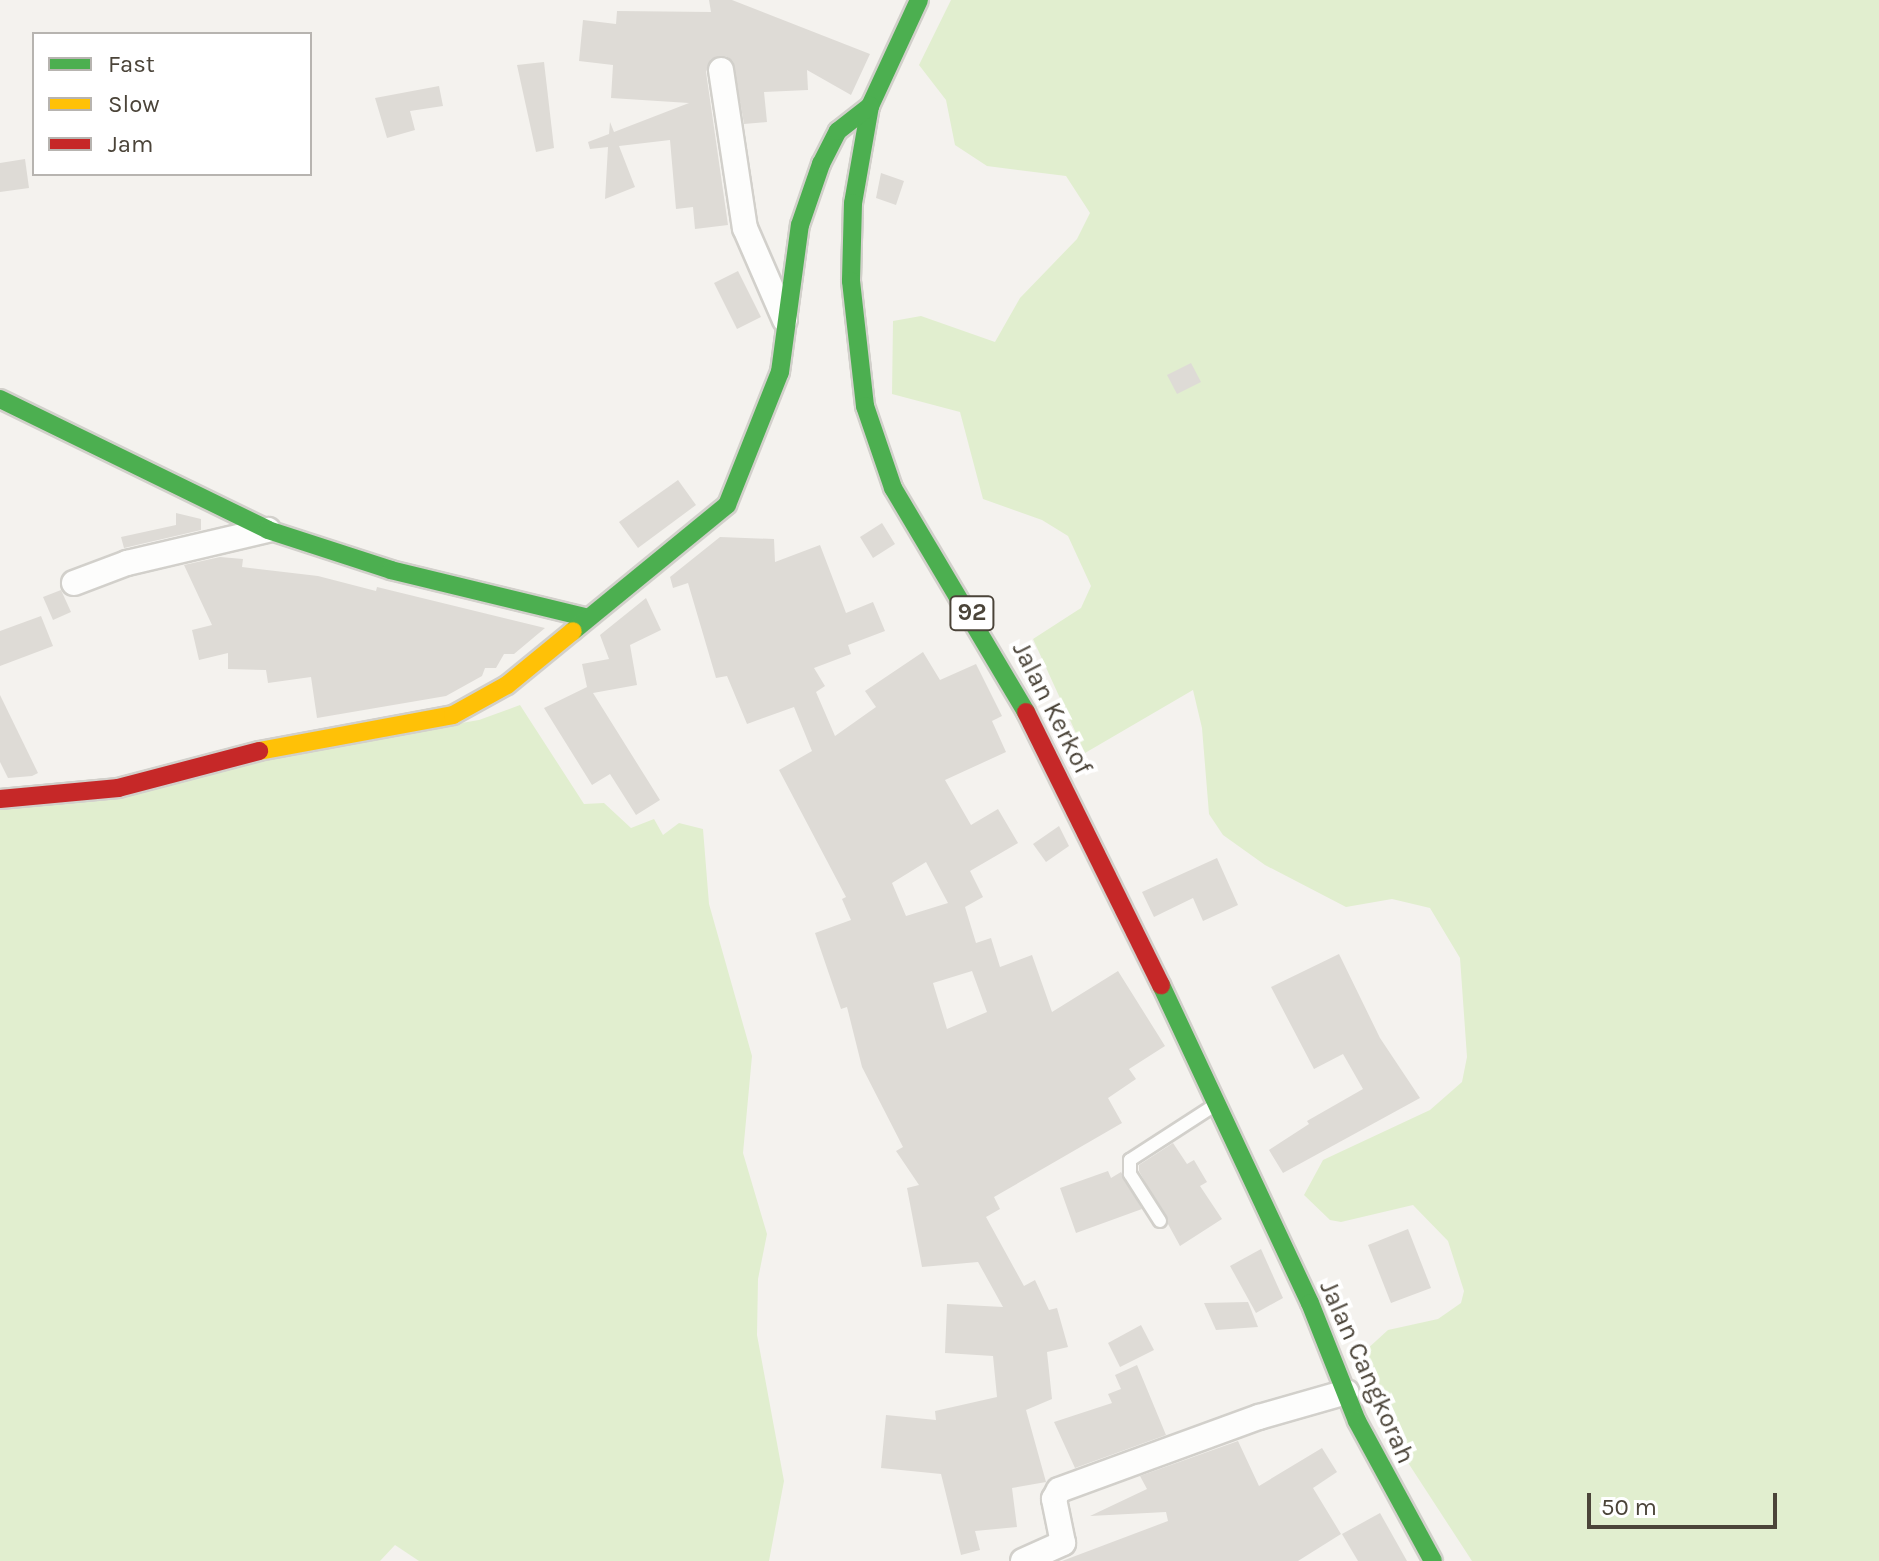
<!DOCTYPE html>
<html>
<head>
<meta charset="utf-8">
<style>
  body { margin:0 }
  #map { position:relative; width:1879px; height:1561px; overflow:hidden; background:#f4f2ee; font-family:Karla,sans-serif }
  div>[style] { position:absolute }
  .green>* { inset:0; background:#e1eecf }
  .building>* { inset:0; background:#dedbd6 }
  .roads { filter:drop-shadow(2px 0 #d2d0cb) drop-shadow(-2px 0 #d2d0cb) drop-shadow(0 2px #d2d0cb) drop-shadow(0 -2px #d2d0cb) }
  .lane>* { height:12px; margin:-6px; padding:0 6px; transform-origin:6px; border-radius:6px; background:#fdfdfc }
  .street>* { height:24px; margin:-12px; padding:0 12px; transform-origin:12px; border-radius:12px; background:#fdfdfc }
  .fast>* { height:18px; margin:-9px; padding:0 9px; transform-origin:9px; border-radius:9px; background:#4caf50 }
  .slow>* { height:18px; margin:-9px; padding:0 9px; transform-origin:9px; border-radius:9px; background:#ffc107 }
  .jam>* { height:18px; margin:-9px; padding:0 9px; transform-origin:9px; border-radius:9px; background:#c62828 }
  span { translate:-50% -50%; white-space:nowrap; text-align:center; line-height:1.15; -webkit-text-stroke:8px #fff; paint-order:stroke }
  .shield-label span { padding:2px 6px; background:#fff; border:2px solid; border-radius:6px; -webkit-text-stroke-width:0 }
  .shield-label { font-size:24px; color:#4b4439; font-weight:700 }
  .street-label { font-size:26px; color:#4b4439 }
  .legend { position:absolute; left:32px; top:32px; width:280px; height:144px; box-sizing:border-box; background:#fff; border:2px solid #b7b4b0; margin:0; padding:10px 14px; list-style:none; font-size:24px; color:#4b4439 }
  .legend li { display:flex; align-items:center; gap:16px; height:40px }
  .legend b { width:40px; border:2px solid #b7b4b0 }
  .scale { position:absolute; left:1587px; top:1493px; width:190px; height:36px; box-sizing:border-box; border:4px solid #4b4439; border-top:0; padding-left:10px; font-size:24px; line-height:28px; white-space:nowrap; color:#4b4439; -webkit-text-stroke:6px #fff; paint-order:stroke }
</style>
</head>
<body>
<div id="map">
  <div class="green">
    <i style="clip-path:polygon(951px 0,1879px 0,1879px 1561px,1472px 1561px,1403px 1455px,1365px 1351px,1388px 1330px,1438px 1319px,1461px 1303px,1464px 1291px,1448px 1241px,1413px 1205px,1341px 1222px,1330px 1220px,1304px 1195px,1323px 1160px,1430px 1110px,1462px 1082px,1467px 1057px,1460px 958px,1430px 908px,1392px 899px,1346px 907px,1265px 865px,1223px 835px,1209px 814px,1202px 728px,1193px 690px,1085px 753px,1033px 639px,1081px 608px,1091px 586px,1068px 536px,1042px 520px,983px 499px,960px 412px,892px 394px,893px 321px,921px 316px,995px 342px,1020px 298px,1077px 239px,1090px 213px,1066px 176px,987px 166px,955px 145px,946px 100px,919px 65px)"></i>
    <i style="clip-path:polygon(520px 705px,584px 804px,604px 803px,631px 828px,654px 819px,663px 835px,679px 823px,703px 829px,709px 904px,752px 1056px,743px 1153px,767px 1234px,758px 1279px,757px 1335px,784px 1481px,769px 1561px,419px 1561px,395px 1545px,380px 1561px,0 1561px,0 802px,479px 720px)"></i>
  </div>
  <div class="building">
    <i style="clip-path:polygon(709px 0,732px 0,870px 54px,851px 95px,807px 70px,808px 90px,764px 92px,767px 122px,744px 124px,733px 61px,726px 56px,711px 59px,706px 72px,728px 225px,695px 229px,693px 207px,676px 209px,670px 140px,619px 146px,635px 187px,605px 199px,608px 147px,590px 149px,588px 142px,609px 134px,610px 122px,614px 132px,689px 103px,611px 98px,613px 65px,579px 61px,583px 20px,616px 24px,617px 11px,711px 12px)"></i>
    <i style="clip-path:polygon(544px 62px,554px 148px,536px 152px,517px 65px)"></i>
    <i style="clip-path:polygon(439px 86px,443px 106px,410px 111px,415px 130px,387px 138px,375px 98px)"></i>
    <i style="clip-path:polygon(25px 159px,29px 188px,0 192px,0 163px)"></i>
    <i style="clip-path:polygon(881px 173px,904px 181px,896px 205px,876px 198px)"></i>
    <i style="clip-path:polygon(738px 271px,761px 317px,737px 329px,714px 283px)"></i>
    <i style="clip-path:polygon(1191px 363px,1201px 382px,1177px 394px,1167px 375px)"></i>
    <i style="clip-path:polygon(678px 480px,696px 505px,638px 548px,619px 522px)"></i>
    <i style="clip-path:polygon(176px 513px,201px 519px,201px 530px,124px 548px,121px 537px,176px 525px)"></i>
    <i style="clip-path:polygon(882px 523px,895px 544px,873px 558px,860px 537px)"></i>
    <i style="clip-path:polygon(evenodd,720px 537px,774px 539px,775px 562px,820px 545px,846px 613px,873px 602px,885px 631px,848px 645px,851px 654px,814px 668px,825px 686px,816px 692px,835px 736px,876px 707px,865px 691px,923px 652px,940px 680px,976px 664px,1002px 716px,992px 721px,1006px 752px,945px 780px,971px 825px,998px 809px,1018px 843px,970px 871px,983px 897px,965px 907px,976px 943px,991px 938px,1000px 967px,1032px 955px,1052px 1012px,1118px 971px,1165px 1046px,1129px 1069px,1136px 1079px,1108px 1098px,1122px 1123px,994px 1197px,1000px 1209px,986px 1217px,1024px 1286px,1035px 1280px,1049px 1310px,1057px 1308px,1068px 1347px,1047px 1352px,1052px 1399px,1026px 1410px,1046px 1482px,1012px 1488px,1017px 1527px,975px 1531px,980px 1550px,961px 1555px,941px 1474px,881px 1468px,886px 1415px,936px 1420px,935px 1411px,997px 1397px,993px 1356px,945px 1353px,947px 1304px,1003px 1307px,978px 1262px,922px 1267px,907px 1188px,919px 1185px,896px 1151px,903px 1147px,862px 1067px,847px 1007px,841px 1009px,815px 933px,851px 920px,842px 899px,846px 897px,779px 770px,812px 751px,794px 707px,747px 724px,727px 676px,716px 678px,688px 583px,673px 588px,670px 577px,720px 537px,926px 862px,948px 903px,906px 916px,892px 883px,926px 862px,720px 537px,972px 971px,987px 1012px,947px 1029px,933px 983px,972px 971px)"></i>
    <i style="clip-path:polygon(220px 557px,243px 559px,242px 567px,318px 576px,376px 591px,377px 587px,545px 628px,514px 654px,504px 654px,496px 668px,485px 668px,482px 676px,446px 696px,317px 718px,311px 677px,268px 683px,266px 670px,228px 669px,228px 653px,199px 660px,192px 630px,212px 625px,184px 565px)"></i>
    <i style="clip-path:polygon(61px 590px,71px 612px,53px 620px,43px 597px)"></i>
    <i style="clip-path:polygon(646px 598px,661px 630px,630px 645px,637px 685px,593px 693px,660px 800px,636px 815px,610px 774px,592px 785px,544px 708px,587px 687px,582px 664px,609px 659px,600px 635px)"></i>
    <i style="clip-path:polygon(41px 616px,53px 646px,0 666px,0 631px)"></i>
    <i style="clip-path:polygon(0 695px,38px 773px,32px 776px,8px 778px,0 762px)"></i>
    <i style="clip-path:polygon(1059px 826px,1069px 846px,1046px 862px,1033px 844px)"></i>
    <i style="clip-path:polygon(1217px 858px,1238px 905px,1203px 921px,1193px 898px,1154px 917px,1142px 892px)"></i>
    <i style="clip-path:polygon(1339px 954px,1380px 1038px,1420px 1098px,1283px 1173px,1269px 1150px,1309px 1124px,1307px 1121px,1363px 1089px,1343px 1054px,1314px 1069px,1271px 987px)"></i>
    <i style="clip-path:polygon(1173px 1143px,1187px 1164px,1194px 1160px,1207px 1182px,1200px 1186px,1222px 1219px,1180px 1246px,1139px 1171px,1139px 1165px)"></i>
    <i style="clip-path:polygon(1108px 1171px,1111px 1178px,1121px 1172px,1142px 1209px,1076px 1233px,1060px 1188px)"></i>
    <i style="clip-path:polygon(1408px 1229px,1431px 1288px,1391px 1303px,1368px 1245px)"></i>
    <i style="clip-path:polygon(1261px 1249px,1283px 1298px,1256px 1313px,1230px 1266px)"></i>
    <i style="clip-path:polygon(1248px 1302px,1258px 1327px,1216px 1330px,1204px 1303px)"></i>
    <i style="clip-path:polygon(1141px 1325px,1154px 1350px,1120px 1367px,1108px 1343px)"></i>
    <i style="clip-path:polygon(1137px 1365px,1166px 1435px,1075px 1468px,1054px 1422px,1112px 1403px,1108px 1394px,1121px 1389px,1115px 1375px)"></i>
    <i style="clip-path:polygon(1238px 1441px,1259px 1486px,1322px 1448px,1337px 1472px,1313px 1488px,1341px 1534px,1298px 1561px,1062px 1561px,1168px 1521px,1166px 1512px,1090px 1516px,1147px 1489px,1140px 1476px)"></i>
    <i style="clip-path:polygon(1380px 1513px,1407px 1561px,1358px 1561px,1342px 1534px)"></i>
  </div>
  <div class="roads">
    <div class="lane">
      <i style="left:1160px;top:1221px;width:56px;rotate:-122.6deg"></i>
      <i style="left:1130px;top:1174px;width:14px;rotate:-90deg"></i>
      <i style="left:1130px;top:1160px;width:98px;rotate:-32.9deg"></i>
    </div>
    <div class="street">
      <i style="left:721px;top:70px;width:160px;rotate:81.4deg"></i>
      <i style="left:745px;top:228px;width:100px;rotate:66.5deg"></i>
      <i style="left:74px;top:583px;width:57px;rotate:-20.7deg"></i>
      <i style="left:127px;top:563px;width:145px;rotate:-13.2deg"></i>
      <i style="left:1023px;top:1561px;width:44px;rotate:-24.2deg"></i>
      <i style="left:1063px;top:1543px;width:45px;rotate:-101.6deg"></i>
      <i style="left:1054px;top:1499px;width:10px;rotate:-61deg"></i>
      <i style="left:1059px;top:1490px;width:213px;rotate:-20.1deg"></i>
      <i style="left:1259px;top:1417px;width:91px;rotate:-16deg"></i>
    </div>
    <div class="fast">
      <i style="left:919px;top:0;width:117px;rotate:114.8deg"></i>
      <i style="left:870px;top:106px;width:98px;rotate:99.9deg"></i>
      <i style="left:853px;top:203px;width:78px;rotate:91.5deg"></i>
      <i style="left:851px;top:281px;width:126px;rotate:83.6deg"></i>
      <i style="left:865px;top:406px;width:87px;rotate:71.1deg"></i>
      <i style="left:893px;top:488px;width:261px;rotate:59.3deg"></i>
      <i style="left:0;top:399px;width:298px;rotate:26deg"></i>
      <i style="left:268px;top:530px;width:129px;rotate:18deg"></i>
      <i style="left:391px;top:570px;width:201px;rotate:13.6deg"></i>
      <i style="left:573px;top:631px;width:199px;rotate:-39.3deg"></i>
      <i style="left:727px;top:505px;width:143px;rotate:-68.3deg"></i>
      <i style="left:780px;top:372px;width:148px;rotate:-82.3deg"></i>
      <i style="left:800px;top:225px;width:65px;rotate:-71deg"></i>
      <i style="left:821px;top:164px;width:37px;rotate:-63deg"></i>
      <i style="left:838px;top:131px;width:41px;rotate:-38deg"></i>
      <i style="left:1161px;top:985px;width:351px;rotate:64.9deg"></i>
      <i style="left:1310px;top:1303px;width:127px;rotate:68.3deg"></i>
      <i style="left:1357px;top:1421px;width:159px;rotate:61.5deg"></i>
    </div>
    <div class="slow">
      <i style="left:259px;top:751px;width:197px;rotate:-10.5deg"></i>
      <i style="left:453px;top:715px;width:62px;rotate:-29.1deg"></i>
      <i style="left:507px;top:685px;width:85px;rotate:-39.3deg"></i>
    </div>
    <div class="jam">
      <i style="left:1026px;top:712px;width:305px;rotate:63.7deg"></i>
      <i style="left:0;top:799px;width:119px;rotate:-5.3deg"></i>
      <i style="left:118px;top:788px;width:146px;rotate:-14.7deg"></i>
    </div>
  </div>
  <div class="shield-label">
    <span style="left:972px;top:613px">92</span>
  </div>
  <div class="street-label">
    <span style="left:1052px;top:708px;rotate:63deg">Jalan Kerkof</span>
    <span style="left:1367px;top:1372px;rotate:66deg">Jalan Cangkorah</span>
  </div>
  <ul class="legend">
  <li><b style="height:10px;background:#4caf50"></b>Fast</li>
  <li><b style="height:10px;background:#ffc107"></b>Slow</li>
  <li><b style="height:10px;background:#c62828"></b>Jam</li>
  </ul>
  <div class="scale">50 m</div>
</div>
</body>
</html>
